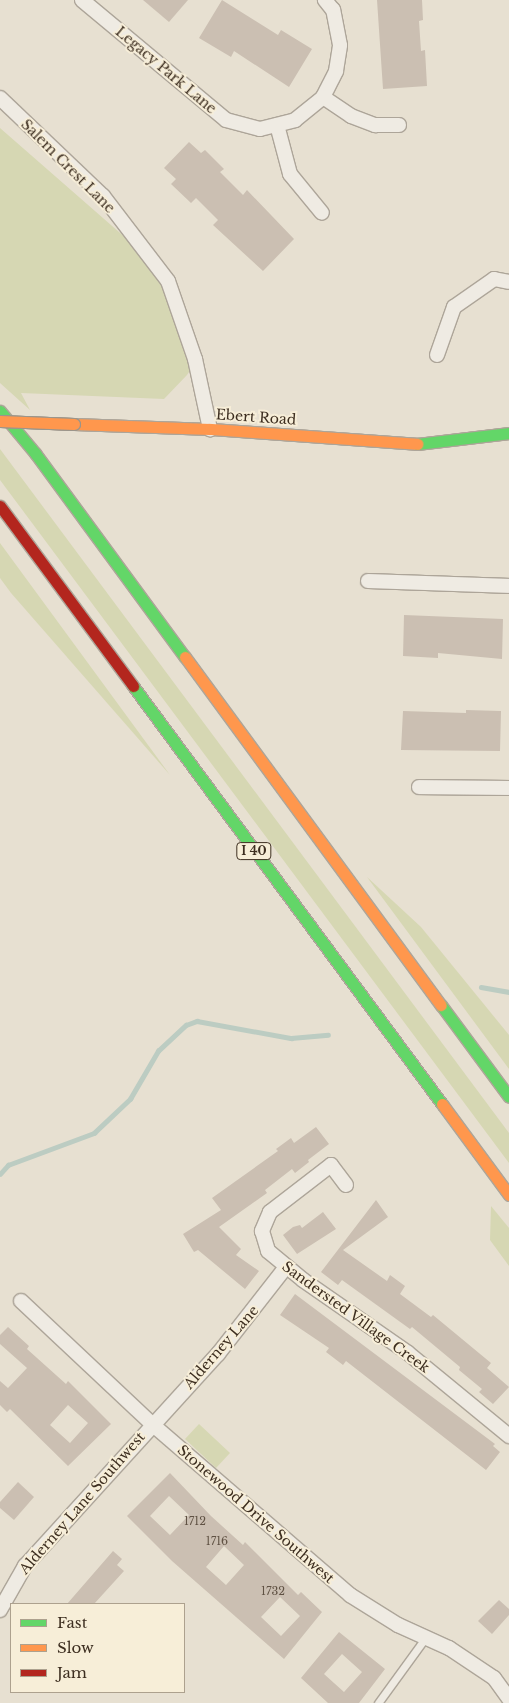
<!DOCTYPE html>
<html>
<head>
<meta charset="utf-8">
<style>
  body { margin:0 }
  #map { position:relative; width:509px; height:1703px; overflow:hidden; background:#e7e0d1; font-family:"Libre Baskerville",serif }
  div>[style] { position:absolute }
  .green>* { inset:0; background:#d6d7b3 }
  .stream>* { height:4.5px; margin:-2.25px; padding:0 2.25px; transform-origin:2.25px; border-radius:2.25px; background:#bcccc2 }
  .building>* { inset:0; background:#cbbfb2 }
  .roads { filter:drop-shadow(1px 0 #ada599) drop-shadow(-1px 0 #ada599) drop-shadow(0 1px #ada599) drop-shadow(0 -1px #ada599) }
  .lane>* { height:7px; margin:-3.5px; padding:0 3.5px; transform-origin:3.5px; border-radius:3.5px; background:#efebe3 }
  .street>* { height:14px; margin:-7px; padding:0 7px; transform-origin:7px; border-radius:7px; background:#efebe3 }
  .fast>* { height:11px; margin:-5.5px; padding:0 5.5px; transform-origin:5.5px; border-radius:5.5px; background:#63d668 }
  .slow>* { height:11px; margin:-5.5px; padding:0 5.5px; transform-origin:5.5px; border-radius:5.5px; background:#ff974d }
  .jam>* { height:11px; margin:-5.5px; padding:0 5.5px; transform-origin:5.5px; border-radius:5.5px; background:#b3261e }
  .bridges { filter:drop-shadow(1px 0 #9c958a) drop-shadow(-1px 0 #9c958a) drop-shadow(0 1px #9c958a) drop-shadow(0 -1px #9c958a) }
  .slow-bridge>* { height:11px; margin:-5.5px; padding:0 5.5px; transform-origin:5.5px; border-radius:5.5px; background:#ff974d }
  span { translate:-50% -50%; white-space:nowrap; text-align:center; line-height:1.15; -webkit-text-stroke:4px #f7eed8; paint-order:stroke }
  .number-label { font-size:11px; color:#605244 }
  .number-label span { -webkit-text-stroke-width:0 }
  .shield-label span { padding:1px 4px; background:#f7eed8; border:1px solid; border-radius:4px; -webkit-text-stroke-width:0 }
  .shield-label { font-size:12px; color:#3d2e20; font-weight:700 }
  .street-label { font-size:14px; color:#3d2e20 }
  .legend { position:absolute; left:10px; top:1603px; width:175px; height:90px; box-sizing:border-box; background:#f7eed8; border:1px solid #ada18e; margin:0; padding:6px 9px; list-style:none; font-size:15px; color:#3d2e20 }
  .legend li { display:flex; align-items:center; gap:10px; height:25px }
  .legend b { width:25px; border:1px solid #ada18e }
</style>
</head>
<body>
<div id="map">
  <div class="green">
    <i style="clip-path:polygon(0 128px,135px 246px,184px 309px,201px 354px,187px 375px,164px 399px,21px 393px,30px 410px,0 383px)"></i>
    <i style="clip-path:polygon(0 449px,509px 1133px,509px 1163px,0 480px)"></i>
    <i style="clip-path:polygon(0 543px,170px 775px,11px 593px,0 578px)"></i>
    <i style="clip-path:polygon(367px 877px,421px 927px,509px 1035px,509px 1069px)"></i>
    <i style="clip-path:polygon(491px 1206px,509px 1228px,509px 1266px,490px 1240px)"></i>
    <i style="clip-path:polygon(199px 1424px,230px 1453px,216px 1468px,185px 1439px)"></i>
  </div>
  <div class="stream">
    <i style="left:481px;top:987px;width:28px;rotate:10deg"></i>
    <i style="left:0;top:1174px;width:12px;rotate:-48deg"></i>
    <i style="left:8px;top:1165px;width:92px;rotate:-20.4deg"></i>
    <i style="left:94px;top:1133px;width:50px;rotate:-43.4deg"></i>
    <i style="left:130px;top:1099px;width:56px;rotate:-59.7deg"></i>
    <i style="left:158px;top:1051px;width:38px;rotate:-43deg"></i>
    <i style="left:186px;top:1025px;width:12px;rotate:-20deg"></i>
    <i style="left:197px;top:1021px;width:96px;rotate:10.3deg"></i>
    <i style="left:291px;top:1038px;width:37px;rotate:-5deg"></i>
  </div>
  <div class="building">
    <i style="clip-path:polygon(143px 0,188px 0,169px 22px)"></i>
    <i style="clip-path:polygon(222px 0,278px 35px,281px 30px,312px 49px,289px 87px,234px 51px,231px 57px,199px 38px)"></i>
    <i style="clip-path:polygon(377px 0,422px 0,423px 20px,419px 21px,421px 51px,425px 50px,427px 86px,383px 89px)"></i>
    <i style="clip-path:polygon(189px 142px,201px 153px,205px 150px,224px 169px,220px 172px,243px 195px,247px 190px,294px 239px,263px 271px,213px 225px,218px 220px,196px 198px,191px 203px,171px 184px,176px 179px,164px 168px)"></i>
    <i style="clip-path:polygon(404px 615px,503px 619px,502px 659px,438px 653px,438px 658px,403px 656px)"></i>
    <i style="clip-path:polygon(466px 710px,501px 711px,500px 751px,401px 750px,403px 711px,466px 713px)"></i>
    <i style="clip-path:polygon(316px 1127px,329px 1144px,308px 1160px,309px 1162px,295px 1173px,292px 1169px,265px 1190px,267px 1193px,219px 1227px,241px 1249px,236px 1255px,259px 1271px,245px 1289px,198px 1250px,194px 1252px,183px 1234px,221px 1210px,212px 1198px,278px 1151px,276px 1149px,291px 1138px,294px 1143px)"></i>
    <i style="clip-path:polygon(376px 1200px,388px 1217px,343px 1250px,387px 1281px,390px 1275px,405px 1286px,400px 1294px,431px 1317px,433px 1315px,491px 1363px,487px 1368px,509px 1387px,493px 1404px,479px 1392px,482px 1389px,459px 1370px,460px 1367px,412px 1327px,410px 1329px,342px 1280px,338px 1285px,321px 1272px)"></i>
    <i style="clip-path:polygon(323px 1212px,336px 1229px,297px 1254px,283px 1235px,293px 1227px,300px 1225px,302px 1228px)"></i>
    <i style="clip-path:polygon(295px 1294px,495px 1444px,493px 1446px,500px 1452px,486px 1470px,346px 1361px,343px 1365px,326px 1352px,329px 1348px,280px 1315px)"></i>
    <i style="clip-path:polygon(evenodd,8px 1327px,29px 1346px,27px 1349px,66px 1384px,68px 1381px,111px 1424px,68px 1466px,10px 1409px,7px 1412px,0 1405px,0 1381px,8px 1388px,27px 1368px,0 1344px,0 1335px,8px 1327px,68px 1405px,88px 1423px,70px 1443px,50px 1425px,68px 1405px)"></i>
    <i style="clip-path:polygon(evenodd,170px 1473px,211px 1516px,243px 1545px,245px 1542px,298px 1595px,301px 1592px,322px 1612px,284px 1659px,172px 1561px,127px 1516px,170px 1473px,169px 1496px,189px 1515px,170px 1535px,150px 1516px,169px 1496px,170px 1473px,224px 1546px,244px 1565px,226px 1585px,206px 1567px,224px 1546px,170px 1473px,280px 1597px,300px 1616px,281px 1636px,261px 1617px,280px 1597px)"></i>
    <i style="clip-path:polygon(18px 1482px,34px 1497px,14px 1520px,0 1508px,0 1502px)"></i>
    <i style="clip-path:polygon(113px 1551px,122px 1559px,117px 1565px,124px 1571px,94px 1604px,67px 1604px)"></i>
    <i style="clip-path:polygon(499px 1600px,509px 1609px,509px 1615px,492px 1634px,478px 1621px)"></i>
    <i style="clip-path:polygon(evenodd,339px 1632px,385px 1669px,359px 1703px,328px 1703px,301px 1678px,339px 1632px,342px 1654px,362px 1672px,344px 1692px,324px 1674px,342px 1654px)"></i>
  </div>
  <div class="roads">
    <div class="lane">
      <i style="left:378px;top:1703px;width:82px;rotate:-54deg"></i>
    </div>
    <div class="street">
      <i style="left:82px;top:0;width:187px;rotate:39.8deg"></i>
      <i style="left:226px;top:120px;width:35px;rotate:15deg"></i>
      <i style="left:260px;top:129px;width:36px;rotate:-14deg"></i>
      <i style="left:295px;top:120px;width:36px;rotate:-39deg"></i>
      <i style="left:323px;top:97px;width:29px;rotate:-63deg"></i>
      <i style="left:336px;top:71px;width:26px;rotate:-81deg"></i>
      <i style="left:340px;top:45px;width:36px;rotate:-101deg"></i>
      <i style="left:333px;top:10px;width:13px;rotate:-129deg"></i>
      <i style="left:323px;top:97px;width:34px;rotate:34deg"></i>
      <i style="left:351px;top:116px;width:26px;rotate:21deg"></i>
      <i style="left:375px;top:125px;width:24px"></i>
      <i style="left:0;top:98px;width:142px;rotate:43.6deg"></i>
      <i style="left:103px;top:196px;width:107px;rotate:52.6deg"></i>
      <i style="left:168px;top:281px;width:83px;rotate:70.9deg"></i>
      <i style="left:195px;top:359px;width:72px;rotate:77.9deg"></i>
      <i style="left:277px;top:125px;width:51px;rotate:75.1deg"></i>
      <i style="left:290px;top:174px;width:50px;rotate:50.6deg"></i>
      <i style="left:437px;top:355px;width:51px;rotate:-70.5deg"></i>
      <i style="left:454px;top:307px;width:49px;rotate:-35deg"></i>
      <i style="left:494px;top:279px;width:15px;rotate:11deg"></i>
      <i style="left:368px;top:581px;width:141px;rotate:2deg"></i>
      <i style="left:419px;top:787px;width:90px;rotate:0.6deg"></i>
      <i style="left:346px;top:1185px;width:25px;rotate:-127deg"></i>
      <i style="left:331px;top:1165px;width:77px;rotate:142.4deg"></i>
      <i style="left:270px;top:1212px;width:21px;rotate:113deg"></i>
      <i style="left:262px;top:1231px;width:21px;rotate:73deg"></i>
      <i style="left:268px;top:1251px;width:45px;rotate:39.6deg"></i>
      <i style="left:303px;top:1280px;width:128px;rotate:34.8deg"></i>
      <i style="left:408px;top:1353px;width:131px;rotate:39.4deg"></i>
      <i style="left:21px;top:1301px;width:180px;rotate:43.2deg"></i>
      <i style="left:152px;top:1424px;width:262px;rotate:40.8deg"></i>
      <i style="left:350px;top:1595px;width:57px;rotate:32deg"></i>
      <i style="left:398px;top:1625px;width:56px;rotate:24.3deg"></i>
      <i style="left:449px;top:1648px;width:54px;rotate:33.7deg"></i>
      <i style="left:494px;top:1678px;width:26px;rotate:54deg"></i>
      <i style="left:0;top:1610px;width:51px;rotate:-60.4deg"></i>
      <i style="left:25px;top:1566px;width:287px;rotate:-47.7deg"></i>
      <i style="left:218px;top:1354px;width:110px;rotate:-52deg"></i>
    </div>
    <div class="fast">
      <i style="left:0;top:411px;width:55px;rotate:50.2deg"></i>
      <i style="left:35px;top:453px;width:253px;rotate:53.7deg"></i>
      <i style="left:417px;top:444px;width:93px;rotate:-6.8deg"></i>
      <i style="left:133px;top:686px;width:520px;rotate:53.53deg"></i>
      <i style="left:441px;top:1005px;width:114px;rotate:53.5deg"></i>
    </div>
    <div class="slow">
      <i style="left:74px;top:424px;width:136px;rotate:2.1deg"></i>
      <i style="left:210px;top:429px;width:208px;rotate:4.1deg"></i>
      <i style="left:185px;top:657px;width:432px;rotate:53.7deg"></i>
      <i style="left:442px;top:1104px;width:113px;rotate:53.6deg"></i>
    </div>
    <div class="jam">
      <i style="left:0;top:506px;width:224px;rotate:53.5deg"></i>
    </div>
  </div>
  <div class="bridges">
    <div class="slow-bridge">
      <i style="left:0;top:421px;width:74px;rotate:2.3deg"></i>
    </div>
  </div>
  <div class="number-label">
    <span style="left:195px;top:1521px">1712</span>
    <span style="left:217px;top:1541px">1716</span>
    <span style="left:273px;top:1591px">1732</span>
  </div>
  <div class="shield-label">
    <span style="left:254px;top:851px">I 40</span>
  </div>
  <div class="street-label">
    <span style="left:166px;top:70px;rotate:40deg">Legacy Park Lane</span>
    <span style="left:68px;top:166px;rotate:45deg">Salem Crest Lane</span>
    <span style="left:256px;top:417px;rotate:4deg">Ebert Road</span>
    <span style="left:356px;top:1317px;rotate:36deg">Sandersted Village Creek</span>
    <span style="left:221px;top:1347px;rotate:-49deg">Alderney Lane</span>
    <span style="left:82px;top:1503px;rotate:-49deg">Alderney Lane Southwest</span>
    <span style="left:256px;top:1514px;rotate:41deg">Stonewood Drive Southwest</span>
  </div>
  <ul class="legend">
  <li><b style="height:6px;background:#63d668"></b>Fast</li>
  <li><b style="height:6px;background:#ff974d"></b>Slow</li>
  <li><b style="height:6px;background:#b3261e"></b>Jam</li>
  </ul>
</div>
</body>
</html>
